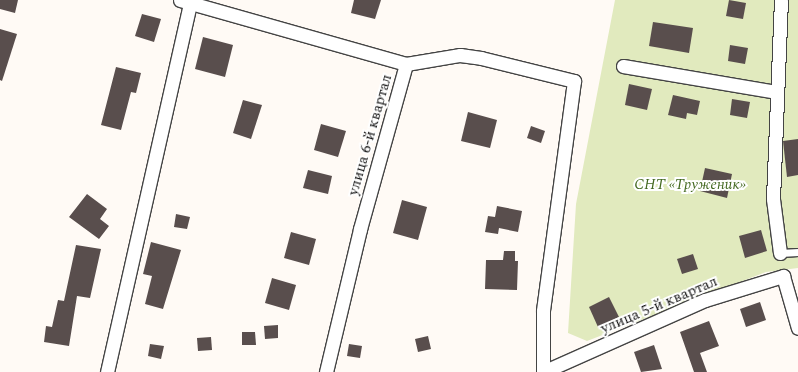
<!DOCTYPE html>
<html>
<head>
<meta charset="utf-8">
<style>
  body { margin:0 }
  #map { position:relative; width:798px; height:372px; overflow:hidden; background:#fffaf5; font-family:Spectral,serif }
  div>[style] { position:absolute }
  .green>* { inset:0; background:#e1eabe }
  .building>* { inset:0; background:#594e4d }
  .roads { filter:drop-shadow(1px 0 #444) drop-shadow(-1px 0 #444) drop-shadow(0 1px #444) drop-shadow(0 -1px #444) }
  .lane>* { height:7px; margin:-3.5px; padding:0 3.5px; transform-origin:3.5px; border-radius:3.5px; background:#fff }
  .street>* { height:13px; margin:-6.5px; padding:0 6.5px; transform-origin:6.5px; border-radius:6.5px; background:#fff }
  span { translate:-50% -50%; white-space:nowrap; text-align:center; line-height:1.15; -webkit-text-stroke:4px #fff; paint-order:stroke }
  .street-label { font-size:15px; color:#111 }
  .park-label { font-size:15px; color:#446921; font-style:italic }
</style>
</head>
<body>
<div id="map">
  <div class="green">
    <i style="clip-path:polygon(615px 0,798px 0,798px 268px,766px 272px,587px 341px,568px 333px,576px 204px)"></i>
  </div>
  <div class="building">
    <i style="clip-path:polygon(0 0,18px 0,15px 13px,0 9px)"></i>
    <i style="clip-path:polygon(354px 0,381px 0,375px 19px,351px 13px)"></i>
    <i style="clip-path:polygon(729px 0,746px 3px,743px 19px,726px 16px)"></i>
    <i style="clip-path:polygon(142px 14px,161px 19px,154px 42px,135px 36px)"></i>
    <i style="clip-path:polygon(653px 22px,693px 28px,689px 53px,649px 46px)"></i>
    <i style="clip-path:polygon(0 29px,17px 34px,2px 81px,0 80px)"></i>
    <i style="clip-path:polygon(203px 37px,233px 45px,225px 77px,195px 69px)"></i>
    <i style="clip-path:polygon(730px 45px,748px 48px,745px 64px,728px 61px)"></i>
    <i style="clip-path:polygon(116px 67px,141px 73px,136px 93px,131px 92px,121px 130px,101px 125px)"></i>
    <i style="clip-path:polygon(629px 84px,652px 89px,647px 110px,625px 105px)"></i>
    <i style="clip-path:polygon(673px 95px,700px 101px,697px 115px,687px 113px,686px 119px,668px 115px)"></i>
    <i style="clip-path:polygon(732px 99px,750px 102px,747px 118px,730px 115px)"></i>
    <i style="clip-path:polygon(243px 100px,262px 105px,251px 139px,233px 133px)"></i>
    <i style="clip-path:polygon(468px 112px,497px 120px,490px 148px,461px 141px)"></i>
    <i style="clip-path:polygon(321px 124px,346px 131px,338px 157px,314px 150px)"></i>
    <i style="clip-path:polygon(531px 126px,545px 131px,541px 143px,527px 138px)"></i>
    <i style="clip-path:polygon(798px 139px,798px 175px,787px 177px,783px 141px)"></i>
    <i style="clip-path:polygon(705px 168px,732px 174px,727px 198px,700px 191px)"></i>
    <i style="clip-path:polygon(308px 170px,332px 176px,328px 194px,303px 188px)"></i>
    <i style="clip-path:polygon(87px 194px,107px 209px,100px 219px,109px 226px,99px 239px,69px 217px)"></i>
    <i style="clip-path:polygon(402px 200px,427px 207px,418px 240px,393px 233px)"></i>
    <i style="clip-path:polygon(497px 206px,522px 211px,518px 232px,499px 228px,498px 234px,485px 232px,488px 216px,495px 217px)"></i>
    <i style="clip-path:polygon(176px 214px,190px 217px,187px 229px,174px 227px)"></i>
    <i style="clip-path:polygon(761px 230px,767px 251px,745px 258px,739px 236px)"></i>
    <i style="clip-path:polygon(291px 232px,316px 239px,309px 265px,284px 258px)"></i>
    <i style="clip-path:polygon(151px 242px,181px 250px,163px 309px,145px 304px,152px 276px,143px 274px)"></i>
    <i style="clip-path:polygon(76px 245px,101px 249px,90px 298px,77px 296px,69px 346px,44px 342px,46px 326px,52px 327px,58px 300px,64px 301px)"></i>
    <i style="clip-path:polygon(504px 251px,515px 251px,515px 261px,518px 261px,517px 290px,485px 289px,486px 260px,503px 260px)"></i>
    <i style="clip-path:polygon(693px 254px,698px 269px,682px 274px,677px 259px)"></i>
    <i style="clip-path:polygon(272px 278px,296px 285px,289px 310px,265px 303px)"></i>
    <i style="clip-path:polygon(609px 297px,619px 317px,598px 327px,589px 307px)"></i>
    <i style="clip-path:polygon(760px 302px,766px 320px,746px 327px,740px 309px)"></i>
    <i style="clip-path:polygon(709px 321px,719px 346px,700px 353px,707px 372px,694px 372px,680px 332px)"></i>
    <i style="clip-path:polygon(278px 325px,278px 338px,265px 339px,264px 326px)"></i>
    <i style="clip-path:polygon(242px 332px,255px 332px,256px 345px,242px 345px)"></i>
    <i style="clip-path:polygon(428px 336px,431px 349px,418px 352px,415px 339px)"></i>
    <i style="clip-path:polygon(211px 337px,212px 350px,198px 351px,197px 338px)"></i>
    <i style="clip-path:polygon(150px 344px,164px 346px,161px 359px,148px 356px)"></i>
    <i style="clip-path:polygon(349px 344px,362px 346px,360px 358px,347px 356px)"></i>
    <i style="clip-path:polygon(654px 345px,662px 369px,641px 372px,634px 352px)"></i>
  </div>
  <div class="roads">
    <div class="lane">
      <i style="left:780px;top:253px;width:18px;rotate:-3deg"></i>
    </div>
    <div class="street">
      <i style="left:180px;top:0;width:235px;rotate:15.8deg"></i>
      <i style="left:406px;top:64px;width:55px;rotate:-9.5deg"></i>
      <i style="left:460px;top:55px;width:21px;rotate:8deg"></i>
      <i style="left:481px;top:58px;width:96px;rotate:13.9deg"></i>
      <i style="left:574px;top:81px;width:232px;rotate:97.7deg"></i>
      <i style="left:543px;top:311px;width:61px;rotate:90deg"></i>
      <i style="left:623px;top:66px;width:155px;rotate:9.6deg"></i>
      <i style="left:780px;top:253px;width:54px;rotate:-97.4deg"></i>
      <i style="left:773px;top:199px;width:199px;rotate:-87.7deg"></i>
      <i style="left:107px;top:372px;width:378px;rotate:-77.3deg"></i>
      <i style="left:326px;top:372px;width:147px;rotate:-76.6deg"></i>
      <i style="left:360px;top:229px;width:171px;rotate:-74.4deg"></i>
      <i style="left:543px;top:372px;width:177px;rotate:-24deg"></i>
      <i style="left:705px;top:300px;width:82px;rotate:-17.1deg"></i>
      <i style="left:783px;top:276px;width:54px;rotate:73.9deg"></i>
    </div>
  </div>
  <div class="street-label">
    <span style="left:370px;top:135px;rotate:-74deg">улица 6-й квартал</span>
    <span style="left:659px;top:305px;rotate:-23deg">улица 5-й квартал</span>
  </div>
  <div class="park-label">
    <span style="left:690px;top:185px">СНТ «Труженик»</span>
  </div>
</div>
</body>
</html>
